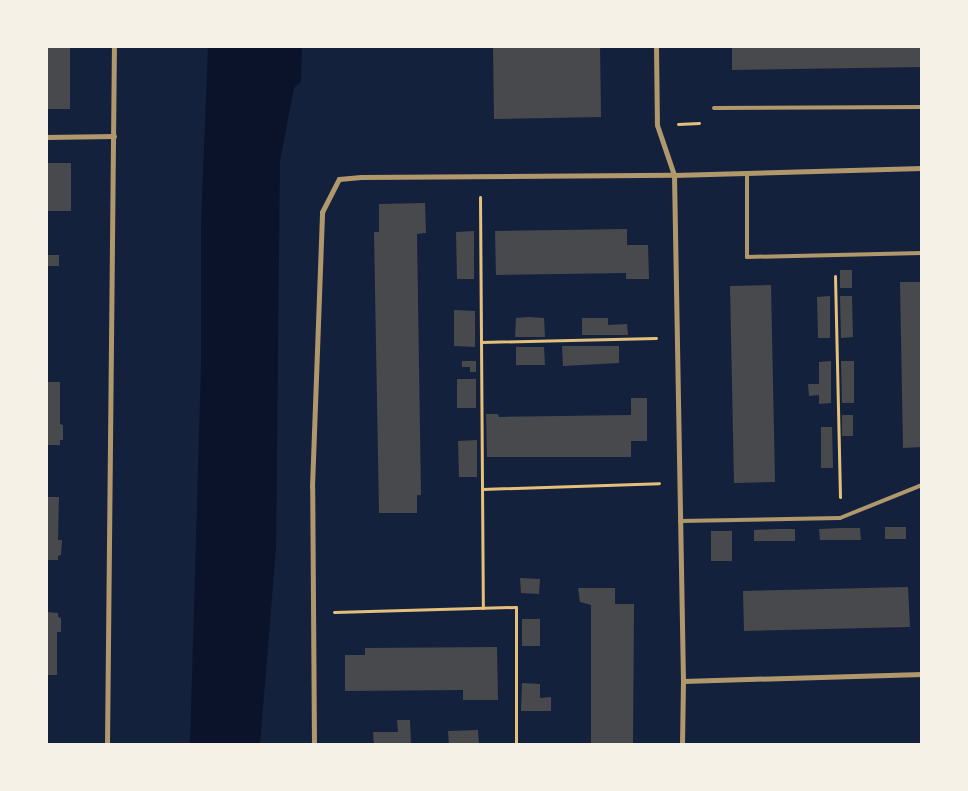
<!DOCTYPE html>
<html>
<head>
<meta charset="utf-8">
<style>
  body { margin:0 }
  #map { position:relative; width:968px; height:791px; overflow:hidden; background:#14213d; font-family:Inter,sans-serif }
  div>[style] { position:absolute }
  .water>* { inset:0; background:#0b132b }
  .building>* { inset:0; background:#48494c }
  .path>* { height:3px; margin:-1.5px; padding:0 1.5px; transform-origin:1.5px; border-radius:1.5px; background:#e5c07b }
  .service>* { height:4px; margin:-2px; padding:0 2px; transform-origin:2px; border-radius:2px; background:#b1986c }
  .minor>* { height:5px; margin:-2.5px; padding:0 2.5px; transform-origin:2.5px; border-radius:2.5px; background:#b1986c }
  span { translate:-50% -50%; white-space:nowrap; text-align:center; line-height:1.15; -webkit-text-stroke:4px #f6f1e7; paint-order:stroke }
  .frame { position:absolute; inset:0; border:48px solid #f6f1e7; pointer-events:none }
</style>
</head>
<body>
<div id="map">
  <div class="water">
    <i style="clip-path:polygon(208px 46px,302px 46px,301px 82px,294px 88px,280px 161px,276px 549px,260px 745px,190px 745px,201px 364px,201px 224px)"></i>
  </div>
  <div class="building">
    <i style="clip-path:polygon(46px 46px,70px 46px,70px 109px,46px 109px)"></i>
    <i style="clip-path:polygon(493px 46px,600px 46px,601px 117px,494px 119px)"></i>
    <i style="clip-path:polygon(732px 46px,922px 46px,922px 67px,732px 70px)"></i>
    <i style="clip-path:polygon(46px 163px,71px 163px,71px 211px,46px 211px)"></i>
    <i style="clip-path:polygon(425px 203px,426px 233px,417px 234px,421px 495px,417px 495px,417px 513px,379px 513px,374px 232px,379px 232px,379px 204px)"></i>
    <i style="clip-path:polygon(627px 229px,627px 245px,648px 245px,649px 279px,626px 279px,626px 273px,496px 275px,495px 231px)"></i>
    <i style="clip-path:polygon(474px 231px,474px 279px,457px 279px,456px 232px)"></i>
    <i style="clip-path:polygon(46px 255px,59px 255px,59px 266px,46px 266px)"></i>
    <i style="clip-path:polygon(840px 270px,852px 270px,852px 288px,840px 288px)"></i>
    <i style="clip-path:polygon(900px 282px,922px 282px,922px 447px,903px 448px)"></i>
    <i style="clip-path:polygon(771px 285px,775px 482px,734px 483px,730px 286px)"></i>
    <i style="clip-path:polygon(830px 296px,830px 338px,818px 338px,817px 297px)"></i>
    <i style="clip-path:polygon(840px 296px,852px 296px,853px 337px,841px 338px)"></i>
    <i style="clip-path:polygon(454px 310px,475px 311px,475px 347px,454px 346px)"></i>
    <i style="clip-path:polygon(529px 317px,544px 318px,545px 337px,515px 337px,516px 318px)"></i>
    <i style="clip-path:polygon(582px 318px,608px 318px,608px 325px,627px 324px,628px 335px,582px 335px)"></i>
    <i style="clip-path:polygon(562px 346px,619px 346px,619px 363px,563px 366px)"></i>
    <i style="clip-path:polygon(516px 347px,544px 347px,545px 365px,516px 365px)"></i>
    <i style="clip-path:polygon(462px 361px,476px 361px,476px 372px,470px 372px,470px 367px,462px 367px)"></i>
    <i style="clip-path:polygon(831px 361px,831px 403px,819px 404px,819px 395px,809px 396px,808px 384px,819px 384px,819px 362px)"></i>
    <i style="clip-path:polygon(841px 361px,854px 361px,854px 403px,842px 403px)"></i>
    <i style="clip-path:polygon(457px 379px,476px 379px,476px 408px,457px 408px)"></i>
    <i style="clip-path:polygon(46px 382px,60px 382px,60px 424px,63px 425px,63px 440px,60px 440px,60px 445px,46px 445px)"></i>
    <i style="clip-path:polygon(631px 398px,647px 398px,647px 441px,631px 441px,631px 457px,487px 457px,486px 414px,498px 414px,499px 417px,631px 415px)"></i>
    <i style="clip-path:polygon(842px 415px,853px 415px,853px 436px,842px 436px)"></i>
    <i style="clip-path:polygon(821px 427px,832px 427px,833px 468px,821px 468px)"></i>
    <i style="clip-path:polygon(477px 440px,477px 477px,459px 477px,458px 441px)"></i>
    <i style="clip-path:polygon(46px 497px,59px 497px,58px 540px,62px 540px,61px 555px,58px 556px,58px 560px,46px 560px)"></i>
    <i style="clip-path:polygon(885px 527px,906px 527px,906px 539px,885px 539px)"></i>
    <i style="clip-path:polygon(841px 528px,860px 528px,861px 540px,820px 540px,819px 529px)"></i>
    <i style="clip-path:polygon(776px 529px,795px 529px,795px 541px,754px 541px,754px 530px)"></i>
    <i style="clip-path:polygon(711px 531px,732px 531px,732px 561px,711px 561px)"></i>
    <i style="clip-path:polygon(520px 578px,540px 579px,539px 594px,521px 593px)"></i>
    <i style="clip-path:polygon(908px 587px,910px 627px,744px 631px,743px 591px)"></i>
    <i style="clip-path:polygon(578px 588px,615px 588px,615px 604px,634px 604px,633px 745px,591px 745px,591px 605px,580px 602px)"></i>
    <i style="clip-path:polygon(46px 612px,58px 613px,58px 617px,61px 618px,61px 632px,57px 632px,57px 675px,46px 675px)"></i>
    <i style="clip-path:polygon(522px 619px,540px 619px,540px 646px,522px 646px)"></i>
    <i style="clip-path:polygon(497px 647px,498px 700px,463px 700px,463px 690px,345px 691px,345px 655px,365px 655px,365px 648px)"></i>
    <i style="clip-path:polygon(522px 683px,540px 684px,540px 698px,551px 697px,551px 711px,521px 711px)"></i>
    <i style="clip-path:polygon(397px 720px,410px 720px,411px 745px,374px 745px,373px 732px,398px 732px)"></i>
    <i style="clip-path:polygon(478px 730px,479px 745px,449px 745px,448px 731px)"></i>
  </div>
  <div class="path">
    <i style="left:678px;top:124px;width:21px;rotate:-3deg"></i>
    <i style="left:480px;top:197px;width:411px;rotate:89.6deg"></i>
    <i style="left:835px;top:276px;width:221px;rotate:88.7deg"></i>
    <i style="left:481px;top:342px;width:175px;rotate:-1.3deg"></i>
    <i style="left:482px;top:489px;width:177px;rotate:-1.9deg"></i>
    <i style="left:334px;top:612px;width:182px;rotate:-1.6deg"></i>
    <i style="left:516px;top:607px;width:138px;rotate:90deg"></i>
  </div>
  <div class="service">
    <i style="left:714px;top:108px;width:208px;rotate:-0.3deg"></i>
    <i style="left:747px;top:173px;width:84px;rotate:90deg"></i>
    <i style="left:747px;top:257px;width:175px;rotate:-1.3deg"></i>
    <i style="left:680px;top:521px;width:160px;rotate:-1.1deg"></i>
    <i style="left:840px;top:518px;width:88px;rotate:-21.9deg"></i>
  </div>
  <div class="minor">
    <i style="left:656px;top:46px;width:79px;rotate:89.3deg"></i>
    <i style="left:657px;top:125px;width:53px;rotate:71.2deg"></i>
    <i style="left:674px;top:175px;width:506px;rotate:88.98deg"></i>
    <i style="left:683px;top:681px;width:64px;rotate:90.9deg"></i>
    <i style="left:46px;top:137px;width:68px;rotate:-0.8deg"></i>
    <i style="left:683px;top:681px;width:239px;rotate:-1.7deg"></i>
    <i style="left:107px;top:745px;width:699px;rotate:-89.43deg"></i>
    <i style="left:314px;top:745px;width:258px;rotate:-90.4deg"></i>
    <i style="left:312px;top:487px;width:275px;rotate:-87.9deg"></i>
    <i style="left:322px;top:212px;width:37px;rotate:-63deg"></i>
    <i style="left:339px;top:179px;width:22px;rotate:-5deg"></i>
    <i style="left:361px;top:177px;width:313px;rotate:-0.4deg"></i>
    <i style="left:674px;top:175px;width:248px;rotate:-1.6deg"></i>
  </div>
  <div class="frame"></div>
</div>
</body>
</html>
